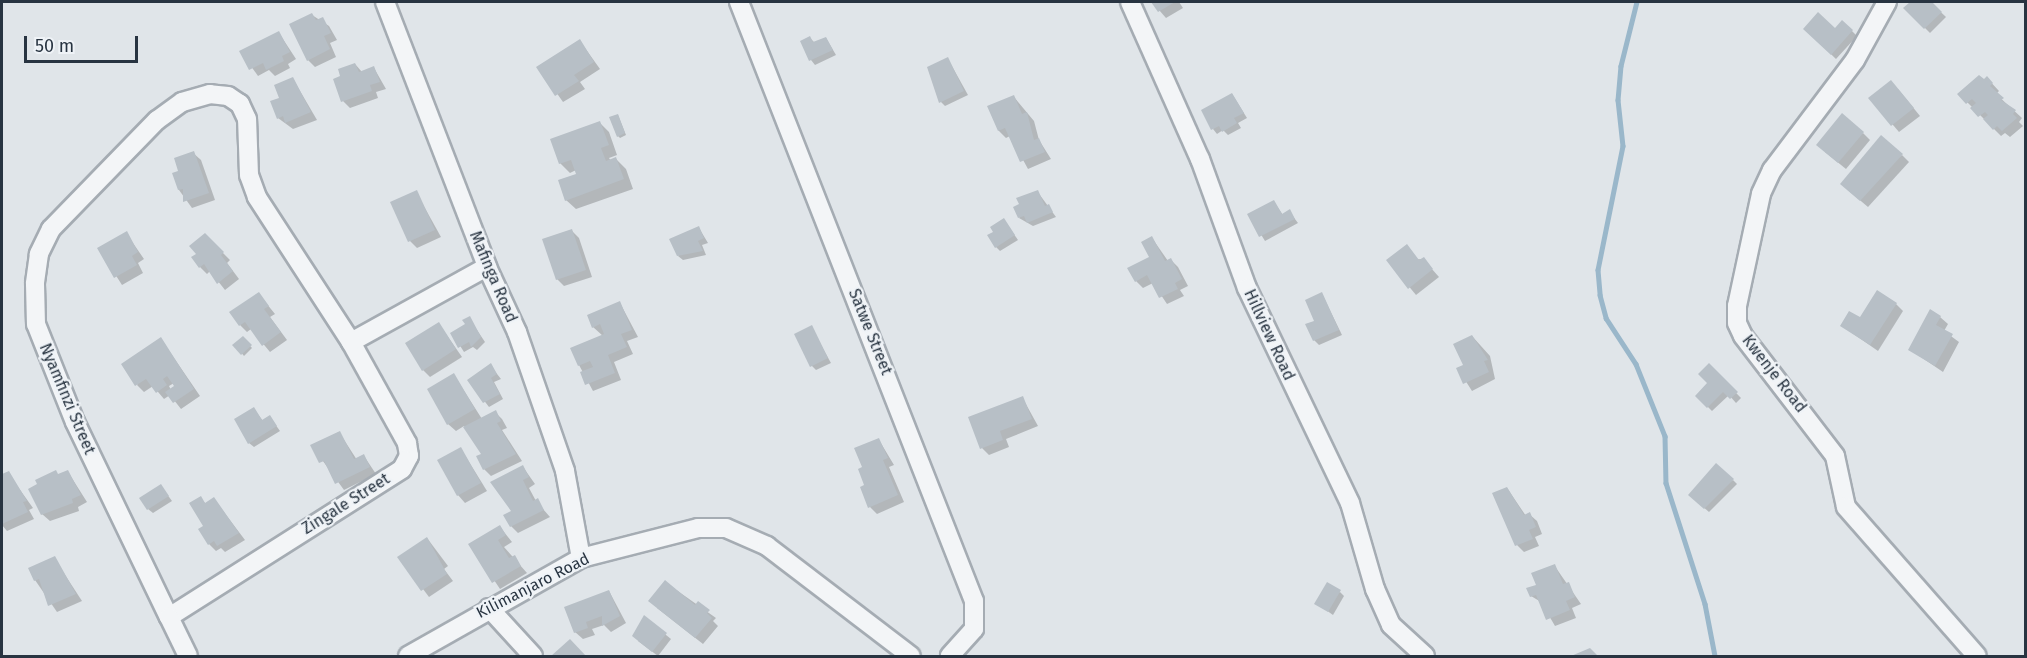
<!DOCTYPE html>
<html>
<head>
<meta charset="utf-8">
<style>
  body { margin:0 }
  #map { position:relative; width:2027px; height:658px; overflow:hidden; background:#e0e5e9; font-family:"Fira Sans",sans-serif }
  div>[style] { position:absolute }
  .shadow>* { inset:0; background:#0003 }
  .stream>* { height:4.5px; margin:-2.25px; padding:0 2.25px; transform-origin:2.25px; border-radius:2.25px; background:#9ab7ca }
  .building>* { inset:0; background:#b7bfc6 }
  .roads { filter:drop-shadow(2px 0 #a5acb3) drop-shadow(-2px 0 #a5acb3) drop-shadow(0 2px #a5acb3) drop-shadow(0 -2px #a5acb3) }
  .minor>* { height:18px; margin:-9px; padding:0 9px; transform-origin:9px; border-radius:9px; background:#f3f5f7 }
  span { translate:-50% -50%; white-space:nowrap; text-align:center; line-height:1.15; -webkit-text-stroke:4.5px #eff3f7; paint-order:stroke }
  .street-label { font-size:16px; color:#283441 }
  .frame { position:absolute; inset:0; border:3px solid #283441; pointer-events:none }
  .scale { position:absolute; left:24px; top:36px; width:114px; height:27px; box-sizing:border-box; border:3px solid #283441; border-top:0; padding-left:8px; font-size:18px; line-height:21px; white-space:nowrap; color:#283441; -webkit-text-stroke:4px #eff3f7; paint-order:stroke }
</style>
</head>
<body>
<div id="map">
  <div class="shadow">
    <i style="clip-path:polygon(1152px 2px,1179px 2px,1183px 8px,1166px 18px)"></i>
    <i style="clip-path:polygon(1912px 2px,1930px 2px,1946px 17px,1930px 33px,1905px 8px)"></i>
    <i style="clip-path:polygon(312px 15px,329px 26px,337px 40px,330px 43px,336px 57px,315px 67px,308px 60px)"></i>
    <i style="clip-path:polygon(1843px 22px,1857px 36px,1836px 59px,1805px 29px,1836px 30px)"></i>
    <i style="clip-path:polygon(279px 33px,296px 59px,288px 64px,290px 68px,275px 76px,269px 70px,258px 76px,241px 52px)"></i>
    <i style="clip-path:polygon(810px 38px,815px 43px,826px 38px,836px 55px,815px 65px,811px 60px)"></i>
    <i style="clip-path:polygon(580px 41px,600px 69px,580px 82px,585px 89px,563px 102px,539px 68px)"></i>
    <i style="clip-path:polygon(948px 59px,968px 95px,945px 106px,941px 102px)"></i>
    <i style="clip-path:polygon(355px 64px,362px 72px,374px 68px,386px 89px,376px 92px,378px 98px,350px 108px,343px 101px,342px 77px)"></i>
    <i style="clip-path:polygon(1987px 78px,1999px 91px,1996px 94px,2022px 118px,2019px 122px,2023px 126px,2010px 137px,2005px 133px,2001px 136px,1959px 94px)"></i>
    <i style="clip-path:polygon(293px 79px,317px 120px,293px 129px,278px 118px,281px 98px)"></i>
    <i style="clip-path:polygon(1898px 89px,1920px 116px,1899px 132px,1870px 98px)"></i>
    <i style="clip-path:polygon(1232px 94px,1247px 118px,1238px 123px,1241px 128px,1228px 135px,1223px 130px,1217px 134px,1213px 129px)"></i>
    <i style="clip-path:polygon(1014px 97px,1034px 121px,1039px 140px,1051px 159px,1028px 169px,1010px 136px,1006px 138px,999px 131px,989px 107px)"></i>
    <i style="clip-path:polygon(618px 115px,626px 135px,620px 138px,618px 136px)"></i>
    <i style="clip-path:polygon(600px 123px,609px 132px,617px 155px,609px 158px,611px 161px,616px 159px,626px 169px,633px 189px,576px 209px,566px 200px,578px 175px,576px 170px,570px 173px,560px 163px)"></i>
    <i style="clip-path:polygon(1863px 133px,1870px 140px,1846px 169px,1825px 152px)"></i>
    <i style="clip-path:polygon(193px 153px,201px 160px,215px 200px,192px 208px,179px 190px,180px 172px)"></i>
    <i style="clip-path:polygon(1902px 155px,1909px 162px,1868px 207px,1849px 191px)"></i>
    <i style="clip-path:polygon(1037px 191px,1056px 217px,1033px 226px,1019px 218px)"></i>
    <i style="clip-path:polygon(416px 192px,441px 237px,417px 248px,410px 241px)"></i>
    <i style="clip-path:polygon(1274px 202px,1283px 215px,1289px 211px,1298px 223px,1265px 241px,1249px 215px)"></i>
    <i style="clip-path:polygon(1004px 220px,1018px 240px,1000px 251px,996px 247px,995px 232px)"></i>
    <i style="clip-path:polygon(699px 228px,708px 243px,702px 245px,706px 255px,683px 260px,678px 256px)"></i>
    <i style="clip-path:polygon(572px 231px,579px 238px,592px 277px,564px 286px,557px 279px)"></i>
    <i style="clip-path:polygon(126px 233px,144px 259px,138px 263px,143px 273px,122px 285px,99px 249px)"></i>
    <i style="clip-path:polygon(205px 235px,230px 260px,227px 263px,239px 279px,225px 290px,210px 271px,207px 274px,200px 267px,198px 254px)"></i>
    <i style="clip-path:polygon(1152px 238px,1168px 261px,1171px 260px,1178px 267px,1188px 286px,1180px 290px,1184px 296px,1167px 304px,1153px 283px,1143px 288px,1136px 281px,1151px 257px)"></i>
    <i style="clip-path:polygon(1423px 259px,1439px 277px,1416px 295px,1388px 261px)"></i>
    <i style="clip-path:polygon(258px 293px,275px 314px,270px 317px,287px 340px,270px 352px,251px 329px,247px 332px,240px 325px)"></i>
    <i style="clip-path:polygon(1322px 294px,1342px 335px,1319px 345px,1314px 340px)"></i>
    <i style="clip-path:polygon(620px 303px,638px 337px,627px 341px,633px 354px,614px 362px,621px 380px,593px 391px,579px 365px,603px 336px,593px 327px)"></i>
    <i style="clip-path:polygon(1896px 304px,1903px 311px,1878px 351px,1842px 326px)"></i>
    <i style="clip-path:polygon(1940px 317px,1948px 324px,1944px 331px,1959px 342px,1943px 372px,1909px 349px)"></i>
    <i style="clip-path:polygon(469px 318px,485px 342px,477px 350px,473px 347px,464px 352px,452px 333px,467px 325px)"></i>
    <i style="clip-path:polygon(439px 324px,462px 357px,430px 377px,423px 370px)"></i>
    <i style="clip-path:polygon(811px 327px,831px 363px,816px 370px,812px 366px)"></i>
    <i style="clip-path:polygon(1472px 336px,1490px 356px,1495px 379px,1472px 391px,1458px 369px,1465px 366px)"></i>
    <i style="clip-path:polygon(243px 338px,252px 348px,244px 356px,235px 345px)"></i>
    <i style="clip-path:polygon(evenodd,161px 339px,200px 396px,181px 409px,170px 395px,164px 399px,153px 386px,144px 392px,137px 385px,161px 339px,174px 383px,176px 386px,171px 390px,169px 386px,174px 383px)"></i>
    <i style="clip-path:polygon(490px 365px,501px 379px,494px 382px,503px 399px,489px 407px,469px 381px)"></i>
    <i style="clip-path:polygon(1709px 365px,1741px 398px,1736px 403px,1729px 395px,1712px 411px,1697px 396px,1709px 383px)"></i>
    <i style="clip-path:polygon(454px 375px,482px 419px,495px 412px,502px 419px,507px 428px,502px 430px,522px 461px,491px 476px,484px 469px,483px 454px,464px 426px,456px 431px,448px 424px)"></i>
    <i style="clip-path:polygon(1022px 397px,1038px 426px,1006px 439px,1009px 447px,989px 455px,982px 448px)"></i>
    <i style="clip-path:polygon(254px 409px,263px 421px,270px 417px,280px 431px,254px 447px,249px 443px)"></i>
    <i style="clip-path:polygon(339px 432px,357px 460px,364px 456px,376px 474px,344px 490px,312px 446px)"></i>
    <i style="clip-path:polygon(879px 440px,894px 465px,889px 467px,904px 502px,877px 514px,870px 507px,864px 468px)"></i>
    <i style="clip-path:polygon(461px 449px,487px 491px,465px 503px,458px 495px)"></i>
    <i style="clip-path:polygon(523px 467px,535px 484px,529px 488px,536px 501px,550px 517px,518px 533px,511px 526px)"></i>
    <i style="clip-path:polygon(68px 472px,87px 502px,78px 507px,79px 511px,50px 521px,42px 514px,59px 476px)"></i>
    <i style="clip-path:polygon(8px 473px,33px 508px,29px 510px,34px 519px,7px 531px,2px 525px,2px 476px)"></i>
    <i style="clip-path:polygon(1733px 480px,1737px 484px,1709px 512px,1695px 500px)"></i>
    <i style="clip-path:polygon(161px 486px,172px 501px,153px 513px,148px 509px)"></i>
    <i style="clip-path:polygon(1507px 488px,1526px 516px,1529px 514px,1537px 521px,1542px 534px,1535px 537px,1539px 546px,1524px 552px,1517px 545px)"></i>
    <i style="clip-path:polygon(200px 498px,206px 504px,214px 499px,245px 540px,225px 552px,221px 548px,216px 551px,209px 544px)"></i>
    <i style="clip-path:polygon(500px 527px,512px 542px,504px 547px,527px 573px,500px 589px,470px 544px)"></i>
    <i style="clip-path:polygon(427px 538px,448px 566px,444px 569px,453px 581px,429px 597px,399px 557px)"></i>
    <i style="clip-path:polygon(54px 558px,82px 601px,57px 612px,35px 580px)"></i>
    <i style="clip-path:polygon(1554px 565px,1581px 604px,1572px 608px,1576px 618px,1555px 626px,1541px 602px,1531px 596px)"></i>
    <i style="clip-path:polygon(665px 582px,716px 618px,713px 621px,718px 626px,703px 644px,657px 608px)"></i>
    <i style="clip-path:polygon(609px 591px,626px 623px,611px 632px,604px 625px,592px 629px,595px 635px,583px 639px,575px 632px)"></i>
    <i style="clip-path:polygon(1340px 592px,1344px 596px,1333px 615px,1316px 603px)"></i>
    <i style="clip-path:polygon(644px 617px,671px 639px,658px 656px,638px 641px)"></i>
  </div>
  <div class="stream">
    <i style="left:1637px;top:2px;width:66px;rotate:104deg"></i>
    <i style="left:1621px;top:66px;width:34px;rotate:95deg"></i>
    <i style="left:1618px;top:100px;width:46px;rotate:83.8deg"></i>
    <i style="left:1623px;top:146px;width:126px;rotate:101.4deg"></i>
    <i style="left:1598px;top:270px;width:25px;rotate:85deg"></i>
    <i style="left:1600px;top:295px;width:24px;rotate:75deg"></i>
    <i style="left:1606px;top:318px;width:55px;rotate:56.9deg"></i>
    <i style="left:1636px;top:364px;width:78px;rotate:68.1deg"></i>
    <i style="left:1665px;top:436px;width:47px;rotate:88.8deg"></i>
    <i style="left:1666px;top:483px;width:127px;rotate:72.1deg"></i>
    <i style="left:1705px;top:604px;width:53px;rotate:79.1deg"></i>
  </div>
  <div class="building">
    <i style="clip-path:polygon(1151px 2px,1175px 2px,1158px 12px)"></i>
    <i style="clip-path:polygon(1910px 2px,1932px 2px,1942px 12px,1924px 29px,1903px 8px)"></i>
    <i style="clip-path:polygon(1818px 12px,1835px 28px,1842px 20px,1853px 30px,1831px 55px,1803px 29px)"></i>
    <i style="clip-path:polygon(312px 13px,316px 20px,323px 17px,331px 33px,324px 36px,330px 49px,307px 61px,289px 24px)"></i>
    <i style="clip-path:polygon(279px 31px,290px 52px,282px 56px,284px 61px,266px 70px,263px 63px,249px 70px,239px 51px)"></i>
    <i style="clip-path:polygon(810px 36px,813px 42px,826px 37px,833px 50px,809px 61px,800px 41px)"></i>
    <i style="clip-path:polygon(580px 39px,594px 62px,574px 75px,579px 81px,555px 96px,536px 67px)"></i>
    <i style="clip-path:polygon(948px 57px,964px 91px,939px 103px,927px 67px)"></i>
    <i style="clip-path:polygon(355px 63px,359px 72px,374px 66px,380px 82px,370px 85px,372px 91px,341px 102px,333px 79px,340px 76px,338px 69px)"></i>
    <i style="clip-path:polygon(1979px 75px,1984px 79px,1987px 76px,1993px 83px,1990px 86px,2004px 98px,2001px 100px,2016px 110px,2013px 114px,2017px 118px,2002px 131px,1997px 126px,1993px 130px,1983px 119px,1988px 115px,1985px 112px,1978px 117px,1970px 108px,1976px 103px,1972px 99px,1966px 104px,1957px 94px)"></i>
    <i style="clip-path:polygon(293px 77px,311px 112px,285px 123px,283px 116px,277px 119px,270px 101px,279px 98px,274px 85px)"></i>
    <i style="clip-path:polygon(1891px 80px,1914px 108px,1891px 126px,1868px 98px)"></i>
    <i style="clip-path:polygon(1232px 93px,1244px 113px,1234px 118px,1237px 123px,1222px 132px,1219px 126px,1211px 130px,1201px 110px)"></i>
    <i style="clip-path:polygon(1014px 95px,1022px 114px,1027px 112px,1034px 140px,1039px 138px,1045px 152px,1020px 162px,1005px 128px,998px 131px,987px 106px)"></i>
    <i style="clip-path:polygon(1842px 113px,1864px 132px,1838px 163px,1816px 145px)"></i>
    <i style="clip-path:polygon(618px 114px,625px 133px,617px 137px,609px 117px)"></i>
    <i style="clip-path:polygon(600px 121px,609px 145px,601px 148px,606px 161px,616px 157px,624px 179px,565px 201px,558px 180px,576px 174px,571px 160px,559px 164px,550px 139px)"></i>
    <i style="clip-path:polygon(1881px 135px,1903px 154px,1860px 201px,1840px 184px)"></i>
    <i style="clip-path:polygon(194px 151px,209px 193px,183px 202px,183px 189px,178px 190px,172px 173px,178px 171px,174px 158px)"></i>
    <i style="clip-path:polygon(417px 190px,435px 230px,408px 242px,390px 202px)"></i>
    <i style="clip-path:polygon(1038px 190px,1045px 206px,1049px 204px,1053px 212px,1027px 223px,1024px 216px,1018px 218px,1013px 207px,1019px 204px,1016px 198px)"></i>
    <i style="clip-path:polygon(1274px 200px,1282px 214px,1290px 209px,1295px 219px,1259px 237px,1247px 214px)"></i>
    <i style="clip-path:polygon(1004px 218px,1015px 235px,995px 248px,987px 235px,993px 232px,990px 227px)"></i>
    <i style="clip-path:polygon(699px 226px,704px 238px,698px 241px,703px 251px,677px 256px,669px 239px)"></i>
    <i style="clip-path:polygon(572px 229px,586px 270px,556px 280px,542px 239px)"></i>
    <i style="clip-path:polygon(127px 231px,138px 252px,132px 256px,137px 265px,114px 278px,97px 248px)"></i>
    <i style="clip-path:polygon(205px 233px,224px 252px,221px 255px,233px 271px,217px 284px,204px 264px,199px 268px,191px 257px,196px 254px,189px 246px)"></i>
    <i style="clip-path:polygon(1152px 236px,1165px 261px,1171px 258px,1182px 279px,1175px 283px,1178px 289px,1159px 298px,1147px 275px,1135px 282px,1127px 268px,1149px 257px,1141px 242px)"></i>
    <i style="clip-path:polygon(1407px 244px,1419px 260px,1424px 257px,1433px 269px,1408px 289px,1386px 260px)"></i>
    <i style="clip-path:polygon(1877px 290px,1897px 303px,1870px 345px,1840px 326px,1849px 311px,1860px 317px)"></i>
    <i style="clip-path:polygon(259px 292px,269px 306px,264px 309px,281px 332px,262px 346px,245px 322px,239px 326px,229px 312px)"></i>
    <i style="clip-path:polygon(1322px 292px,1339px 330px,1313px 341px,1305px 324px,1314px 321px,1305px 300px)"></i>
    <i style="clip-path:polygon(620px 301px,632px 330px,621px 334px,627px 347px,608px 355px,615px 373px,585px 385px,580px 372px,593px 367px,590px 361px,578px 366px,570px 348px,604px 334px,600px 324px,592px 328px,587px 315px)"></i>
    <i style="clip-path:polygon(1930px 309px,1941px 316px,1936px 325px,1953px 334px,1935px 366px,1908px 350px)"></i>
    <i style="clip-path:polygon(470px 316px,481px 337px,471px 347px,469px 342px,458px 348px,450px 333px,465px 324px,462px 320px)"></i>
    <i style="clip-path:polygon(439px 322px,456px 349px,422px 371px,405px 343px)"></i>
    <i style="clip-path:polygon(812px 325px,828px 358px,810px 367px,794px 334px)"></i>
    <i style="clip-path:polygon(1472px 335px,1488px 360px,1484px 361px,1489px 372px,1463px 384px,1456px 368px,1463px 365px,1453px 344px)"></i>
    <i style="clip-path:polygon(243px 336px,252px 345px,241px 355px,232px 345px)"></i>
    <i style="clip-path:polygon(161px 337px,194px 389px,173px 403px,165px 392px,174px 386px,167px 376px,163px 379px,167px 385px,156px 393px,146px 379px,135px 386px,121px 364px)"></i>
    <i style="clip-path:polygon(491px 363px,497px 374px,491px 378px,500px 394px,483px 403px,467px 380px)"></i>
    <i style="clip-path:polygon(1709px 363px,1738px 392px,1730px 399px,1723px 392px,1707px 408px,1695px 396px,1707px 383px,1698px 374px)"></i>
    <i style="clip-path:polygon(454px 373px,475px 409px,447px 425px,427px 389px)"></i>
    <i style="clip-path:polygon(1023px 396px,1032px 419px,1000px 431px,1003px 440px,980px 449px,968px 417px)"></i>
    <i style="clip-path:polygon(254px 407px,262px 420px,270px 415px,277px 426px,248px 444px,234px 419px)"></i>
    <i style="clip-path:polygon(496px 410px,501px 421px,497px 423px,516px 454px,483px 470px,476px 456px,481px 454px,463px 427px)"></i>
    <i style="clip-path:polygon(340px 431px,354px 459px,364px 454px,370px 467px,335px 484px,324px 461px,319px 463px,310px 445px)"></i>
    <i style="clip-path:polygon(879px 438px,888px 458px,883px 460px,898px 495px,868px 508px,860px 487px,864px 485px,858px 469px,862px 467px,854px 448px)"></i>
    <i style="clip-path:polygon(461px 447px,481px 483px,457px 496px,437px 460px)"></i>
    <i style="clip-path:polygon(1716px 463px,1734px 479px,1704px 509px,1688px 495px)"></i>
    <i style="clip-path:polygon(523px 465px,529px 477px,523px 480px,533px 501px,538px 498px,544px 510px,510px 527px,503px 515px,511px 511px,490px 482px)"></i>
    <i style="clip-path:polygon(56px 470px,58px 474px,68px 470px,81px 495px,72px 499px,73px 503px,41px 515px,28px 489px,37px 484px,35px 480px)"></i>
    <i style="clip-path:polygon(9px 471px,27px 501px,23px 502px,28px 512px,2px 524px,2px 474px)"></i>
    <i style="clip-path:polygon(161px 484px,169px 496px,147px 510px,139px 498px)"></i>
    <i style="clip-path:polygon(1507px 487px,1524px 515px,1530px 512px,1536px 527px,1529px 530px,1533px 539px,1515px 546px,1492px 493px)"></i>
    <i style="clip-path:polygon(201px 496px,205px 503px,214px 497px,239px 533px,217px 546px,214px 541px,208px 545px,198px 529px,203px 526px,189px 503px)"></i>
    <i style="clip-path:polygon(500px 525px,506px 535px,498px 540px,509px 558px,515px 555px,521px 566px,492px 583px,468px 544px)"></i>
    <i style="clip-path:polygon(427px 537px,447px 574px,421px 591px,397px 557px)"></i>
    <i style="clip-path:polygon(55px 556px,76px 594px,48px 606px,39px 579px,34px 581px,28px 568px)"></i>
    <i style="clip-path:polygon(1555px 564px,1563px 584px,1569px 582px,1575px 597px,1566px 601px,1570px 610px,1546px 620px,1536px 595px,1530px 597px,1526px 588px,1536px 585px,1531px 573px)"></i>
    <i style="clip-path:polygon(665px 580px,695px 605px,698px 601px,710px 610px,707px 613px,712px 618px,695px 638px,648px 601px)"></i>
    <i style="clip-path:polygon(1327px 582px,1341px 590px,1328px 612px,1314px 604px)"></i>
    <i style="clip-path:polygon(609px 590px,620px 616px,602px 626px,602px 616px,586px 622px,588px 628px,574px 633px,564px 607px)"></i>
    <i style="clip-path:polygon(644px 615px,667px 633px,652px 652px,632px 636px)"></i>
    <i style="clip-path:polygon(570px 639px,586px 656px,551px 656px)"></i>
    <i style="clip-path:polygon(1590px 648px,1598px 656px,1571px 656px)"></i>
  </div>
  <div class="roads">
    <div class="minor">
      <i style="left:385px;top:2px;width:284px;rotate:68.9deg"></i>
      <i style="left:487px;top:267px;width:72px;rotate:65.2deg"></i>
      <i style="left:517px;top:332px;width:147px;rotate:70.9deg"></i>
      <i style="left:565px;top:471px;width:88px;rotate:79.6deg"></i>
      <i style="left:739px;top:2px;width:643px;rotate:68.58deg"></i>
      <i style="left:974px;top:601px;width:28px;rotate:90deg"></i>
      <i style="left:974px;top:629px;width:36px;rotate:132deg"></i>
      <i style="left:1130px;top:2px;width:172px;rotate:66deg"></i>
      <i style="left:1200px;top:159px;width:137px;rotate:70deg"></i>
      <i style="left:1247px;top:288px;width:238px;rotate:64.4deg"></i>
      <i style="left:1350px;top:503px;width:90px;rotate:73.8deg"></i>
      <i style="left:1375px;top:589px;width:39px;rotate:66deg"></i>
      <i style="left:1391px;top:625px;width:46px;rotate:42.4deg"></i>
      <i style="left:1887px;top:2px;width:66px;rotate:118.9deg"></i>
      <i style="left:1855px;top:60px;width:138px;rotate:127deg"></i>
      <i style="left:1772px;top:170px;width:26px;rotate:115deg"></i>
      <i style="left:1761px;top:194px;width:115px;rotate:102.1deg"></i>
      <i style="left:1737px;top:306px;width:17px;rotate:90deg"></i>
      <i style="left:1737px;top:323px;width:14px;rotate:65deg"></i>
      <i style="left:1743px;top:336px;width:151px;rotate:52.5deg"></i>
      <i style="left:1835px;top:456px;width:52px;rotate:77.8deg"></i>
      <i style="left:1846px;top:507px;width:198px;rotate:48.7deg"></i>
      <i style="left:351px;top:342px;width:155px;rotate:-28.9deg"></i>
      <i style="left:489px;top:608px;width:65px;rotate:47.5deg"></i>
      <i style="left:169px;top:617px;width:276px;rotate:-32.4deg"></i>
      <i style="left:402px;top:469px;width:15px;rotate:-62deg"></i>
      <i style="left:409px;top:456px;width:13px;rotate:-99deg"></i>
      <i style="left:407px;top:443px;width:115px;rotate:-119deg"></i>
      <i style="left:351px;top:342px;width:173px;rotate:-123deg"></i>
      <i style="left:257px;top:197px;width:23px;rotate:-110deg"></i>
      <i style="left:249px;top:175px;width:56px;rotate:-92deg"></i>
      <i style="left:247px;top:119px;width:17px;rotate:-115deg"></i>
      <i style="left:240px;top:104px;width:14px;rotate:-146deg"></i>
      <i style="left:228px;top:96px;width:18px;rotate:-174deg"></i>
      <i style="left:210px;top:94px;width:29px;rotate:164deg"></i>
      <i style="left:182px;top:102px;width:31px;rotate:144deg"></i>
      <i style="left:157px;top:120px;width:152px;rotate:134.2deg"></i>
      <i style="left:51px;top:229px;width:28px;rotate:116deg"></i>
      <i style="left:39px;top:254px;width:30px;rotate:98deg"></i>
      <i style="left:35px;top:284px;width:40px;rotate:88.6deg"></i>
      <i style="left:36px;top:324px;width:105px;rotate:68.3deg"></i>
      <i style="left:75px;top:422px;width:216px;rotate:64.3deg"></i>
      <i style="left:169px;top:617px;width:43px;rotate:64deg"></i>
      <i style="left:408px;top:656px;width:199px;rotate:-29.5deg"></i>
      <i style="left:581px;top:558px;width:121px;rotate:-14.4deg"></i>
      <i style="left:698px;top:528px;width:28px"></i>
      <i style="left:726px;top:528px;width:45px;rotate:23.7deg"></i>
      <i style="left:767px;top:546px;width:181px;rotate:37.4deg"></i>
    </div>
  </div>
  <div class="street-label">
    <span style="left:493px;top:277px;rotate:67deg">Mafinga Road</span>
    <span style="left:870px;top:332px;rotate:68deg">Satwe Street</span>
    <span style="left:1269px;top:335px;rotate:65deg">Hillview Road</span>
    <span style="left:1774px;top:374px;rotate:52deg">Kwenje Road</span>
    <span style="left:67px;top:399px;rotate:67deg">Nyamfinzi Street</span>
    <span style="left:346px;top:504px;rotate:-32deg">Zingale Street</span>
    <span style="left:533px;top:586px;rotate:-27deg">Kilimanjaro Road</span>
  </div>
  <div class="frame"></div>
  <div class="scale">50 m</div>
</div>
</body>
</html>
